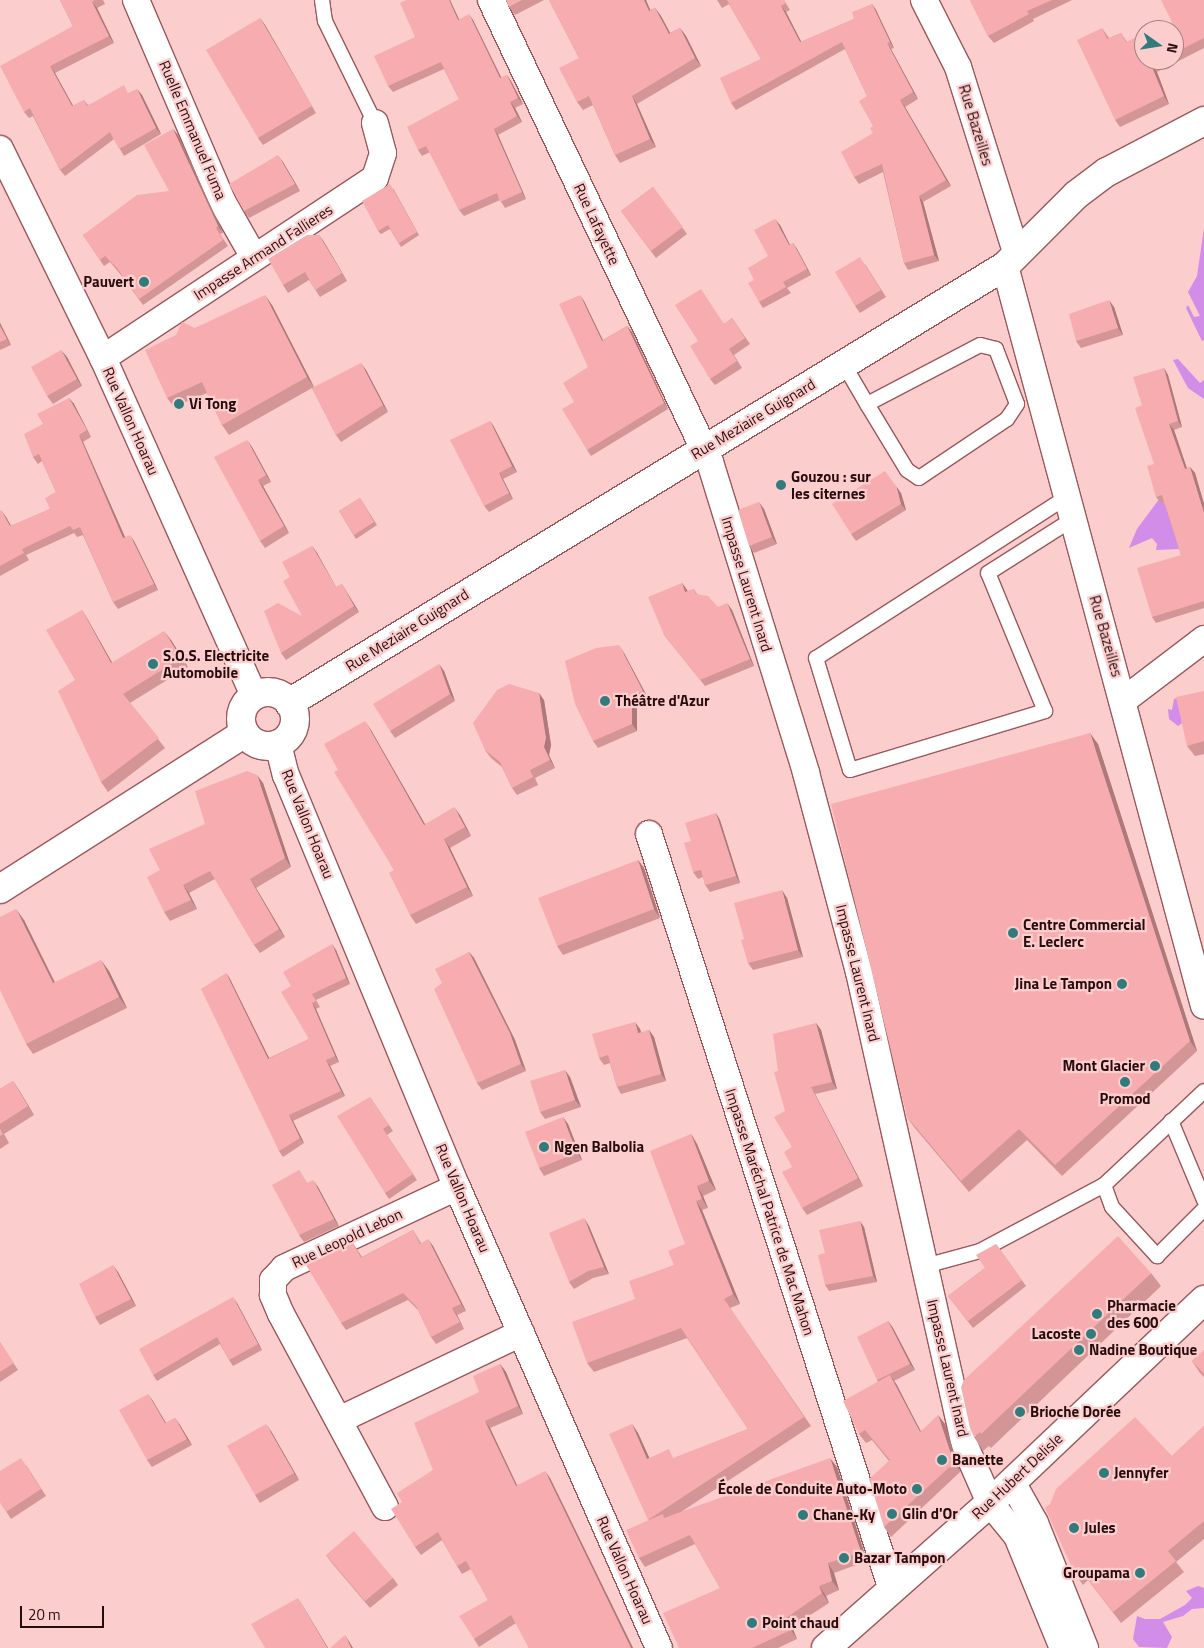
<!DOCTYPE html>
<html>
<head>
<meta charset="utf-8">
<style>
  body { margin:0 }
  #map { position:relative; width:1204px; height:1648px; overflow:hidden; background:#fccdcd; font-family:"Titillium Web",sans-serif }
  div>[style] { position:absolute }
  .forest>* { inset:0; background:#d18de7 }
  .roads { filter:drop-shadow(1px 0 #9b575a) drop-shadow(-1px 0 #9b575a) drop-shadow(0 1px #9b575a) drop-shadow(0 -1px #9b575a) }
  .service>* { height:14px; margin:-7px; padding:0 7px; transform-origin:7px; border-radius:7px; background:#fff }
  .minor>* { height:26px; margin:-13px; padding:0 13px; transform-origin:13px; border-radius:13px; background:#fff }
  .tertiary>* { height:28px; margin:-14px; padding:0 14px; transform-origin:14px; border-radius:14px; background:#fff }
  .tertiary>.ring { margin:-14px; padding:0; box-sizing:content-box; background:none; border:28px solid #fff; border-radius:50% }
  .secondary>* { height:28px; margin:-14px; padding:0 14px; transform-origin:14px; border-radius:14px; background:#fff }
  .wall>* { inset:0; background:#d49596 }
  .shaded-wall>* { inset:0; background:#ad797a }
  .building>* { inset:0; background:#f7adaf }
  .dots>* { width:14px; height:14px; translate:-50% -50%; box-sizing:border-box; border:2px solid #fccdcd; border-radius:50% }
  span { translate:-50% -50%; white-space:nowrap; text-align:center; line-height:1.15; -webkit-text-stroke:4.5px #fccdcd; paint-order:stroke }
  .street-label { font-size:15px; color:#270c0e }
  .poi-label { font-size:15px; color:#270c0e; font-weight:700 }
  .right { translate:-100% -50%; text-align:right }
  .left { translate:0 -50%; text-align:left }
  .north { position:absolute; left:1134px; top:20px; width:50px; height:50px; box-sizing:border-box; background:#fccdcd; border:1px solid #a78081; border-radius:50%; rotate:103deg; font-size:14px; font-weight:700; line-height:20px; text-align:center; color:#270c0e }
  .north::after { content:''; display:block; margin:auto; width:18px; height:22px; background:#327b7d; clip-path:polygon(50% 0,100% 100%,50% 72%,0 100%) }
  .scale { position:absolute; left:20px; top:1606px; width:84px; height:22px; box-sizing:border-box; border:2px solid #270c0e; border-top:0; padding-left:6px; font-size:15px; line-height:18px; white-space:nowrap; color:#270c0e; -webkit-text-stroke:4px #fccdcd; paint-order:stroke }
</style>
</head>
<body>
<div id="map">
  <div class="forest">
    <i style="clip-path:polygon(1204px 228px,1204px 340px,1202px 341px,1186px 308px,1188px 305px,1194px 317px,1200px 316px,1188px 292px,1197px 276px)"></i>
    <i style="clip-path:polygon(1178px 359px,1200px 383px,1204px 380px,1204px 399px,1188px 388px,1173px 360px)"></i>
    <i style="clip-path:polygon(1160px 498px,1170px 511px,1179px 549px,1156px 550px,1157px 544px,1152px 538px,1129px 548px,1137px 529px)"></i>
    <i style="clip-path:polygon(1180px 697px,1182px 723px,1178px 726px,1169px 719px,1168px 709px,1172px 710px,1174px 699px)"></i>
    <i style="clip-path:polygon(1198px 1586px,1204px 1588px,1204px 1608px,1192px 1609px,1183px 1616px,1163px 1622px,1172px 1637px,1167px 1648px,1139px 1647px,1133px 1639px,1137px 1616px,1145px 1619px,1160px 1619px,1185px 1605px,1192px 1598px,1186px 1591px)"></i>
  </div>
  <div class="roads">
    <div class="service">
      <i style="left:322px;top:0;width:21px;rotate:82deg"></i>
      <i style="left:325px;top:21px;width:114px;rotate:63.9deg"></i>
      <i style="left:843px;top:363px;width:48px;rotate:59.7deg"></i>
      <i style="left:867px;top:404px;width:77px;rotate:58.8deg"></i>
      <i style="left:907px;top:470px;width:14px;rotate:34deg"></i>
      <i style="left:919px;top:478px;width:106px;rotate:-33.8deg"></i>
      <i style="left:1007px;top:419px;width:18px;rotate:-56deg"></i>
      <i style="left:1017px;top:404px;width:59px;rotate:-110.9deg"></i>
      <i style="left:996px;top:349px;width:16px;rotate:-166deg"></i>
      <i style="left:980px;top:345px;width:127px;rotate:152.4deg"></i>
      <i style="left:1067px;top:497px;width:298px;rotate:147.3deg"></i>
      <i style="left:816px;top:658px;width:117px;rotate:73.1deg"></i>
      <i style="left:850px;top:770px;width:204px;rotate:-16.8deg"></i>
      <i style="left:1045px;top:711px;width:149px;rotate:-112.4deg"></i>
      <i style="left:988px;top:573px;width:101px;rotate:-32.4deg"></i>
      <i style="left:1171px;top:1121px;width:86px;rotate:67.3deg"></i>
      <i style="left:1104px;top:1185px;width:23px;rotate:70deg"></i>
      <i style="left:1112px;top:1207px;width:67px;rotate:47.4deg"></i>
      <i style="left:1157px;top:1256px;width:66px;rotate:-45deg"></i>
      <i style="left:925px;top:1266px;width:57px;rotate:-15.3deg"></i>
      <i style="left:980px;top:1251px;width:140px;rotate:-28deg"></i>
      <i style="left:1104px;top:1185px;width:137px;rotate:-43.2deg"></i>
    </div>
    <div class="minor">
      <i style="left:136px;top:0;width:219px;rotate:66.8deg"></i>
      <i style="left:222px;top:201px;width:64px;rotate:60.3deg"></i>
      <i style="left:491px;top:0;width:511px;rotate:64.64deg"></i>
      <i style="left:710px;top:462px;width:325px;rotate:72.8deg"></i>
      <i style="left:806px;top:773px;width:206px;rotate:75.1deg"></i>
      <i style="left:859px;top:972px;width:486px;rotate:77.4deg"></i>
      <i style="left:965px;top:1446px;width:62px;rotate:66.3deg"></i>
      <i style="left:990px;top:1503px;width:43px;rotate:50.7deg"></i>
      <i style="left:1017px;top:1536px;width:121px;rotate:67.7deg"></i>
      <i style="left:924px;top:0;width:75px;rotate:63.1deg"></i>
      <i style="left:958px;top:67px;width:197px;rotate:72.6deg"></i>
      <i style="left:0;top:149px;width:233px;rotate:63.8deg"></i>
      <i style="left:103px;top:358px;width:370px;rotate:65.9deg"></i>
      <i style="left:1005px;top:266px;width:766px;rotate:74.95deg"></i>
      <i style="left:103px;top:358px;width:326px;rotate:-33.5deg"></i>
      <i style="left:375px;top:178px;width:26px;rotate:-72deg"></i>
      <i style="left:383px;top:153px;width:31px;rotate:-105deg"></i>
      <i style="left:1124px;top:700px;width:101px;rotate:-37.3deg"></i>
      <i style="left:278px;top:744px;width:32px;rotate:76deg"></i>
      <i style="left:286px;top:775px;width:446px;rotate:67.5deg"></i>
      <i style="left:457px;top:1187px;width:503px;rotate:66.34deg"></i>
      <i style="left:649px;top:834px;width:794px;rotate:72.18deg"></i>
      <i style="left:339px;top:1420px;width:202px;rotate:-25.5deg"></i>
      <i style="left:1012px;top:1482px;width:47px;rotate:60.7deg"></i>
      <i style="left:1035px;top:1523px;width:135px;rotate:68.2deg"></i>
      <i style="left:385px;top:1507px;width:219px;rotate:-118.3deg"></i>
      <i style="left:281px;top:1314px;width:21px;rotate:-113deg"></i>
      <i style="left:273px;top:1295px;width:15px;rotate:-90deg"></i>
      <i style="left:273px;top:1280px;width:16px;rotate:-47deg"></i>
      <i style="left:284px;top:1268px;width:191px;rotate:-25.1deg"></i>
    </div>
    <div class="tertiary">
      <i class="ring" style="left:241px;top:692px;width:26px;height:26px"></i>
      <i style="left:289px;top:703px;width:839px;rotate:-31.4deg"></i>
      <i style="left:1005px;top:266px;width:100px;rotate:-45deg"></i>
      <i style="left:1076px;top:195px;width:39px;rotate:-37deg"></i>
      <i style="left:1107px;top:172px;width:110px;rotate:-27.7deg"></i>
      <i style="left:0;top:889px;width:290px;rotate:-32.5deg"></i>
    </div>
    <div class="secondary">
      <i style="left:826px;top:1648px;width:219px;rotate:-41.5deg"></i>
      <i style="left:990px;top:1503px;width:295px;rotate:-43.5deg"></i>
    </div>
  </div>
  <div class="wall">
    <i style="clip-path:polygon(60px 0,103px 0,105px 4px,97px 8px,114px 43px,55px 73px,73px 106px,84px 100px,88px 105px,129px 93px,142px 95px,161px 134px,124px 156px,114px 139px,65px 176px,60px 170px,33px 116px,29px 118px,24px 112px,73px 26px)"></i>
    <i style="clip-path:polygon(450px 0,459px 19px,473px 20px,501px 78px,507px 75px,511px 81px,523px 104px,515px 108px,522px 122px,498px 135px,526px 199px,505px 208px,500px 200px,464px 216px,459px 210px,430px 152px,422px 156px,418px 150px,459px 99px,444px 69px,393px 92px,388px 86px,415px 37px)"></i>
    <i style="clip-path:polygon(506px 0,544px 0,515px 15px,509px 7px)"></i>
    <i style="clip-path:polygon(549px 0,646px 0,650px 10px,655px 8px,661px 16px,670px 33px,680px 28px,686px 36px,701px 66px,637px 104px,656px 147px,620px 163px,615px 155px,593px 105px,583px 110px,577px 102px,579px 58px)"></i>
    <i style="clip-path:polygon(717px 0,784px 0,790px 10px,786px 12px,801px 42px,854px 19px,872px 4px,876px 10px,894px 48px,891px 49px,918px 99px,905px 107px,951px 186px,923px 202px,939px 261px,908px 270px,904px 263px,883px 172px,859px 184px,854px 177px,873px 133px,873px 126px,867px 96px,845px 49px,736px 110px,731px 103px,761px 59px,729px 4px,722px 8px)"></i>
    <i style="clip-path:polygon(970px 0,1072px 0,1033px 19px,1034px 21px,994px 43px,988px 36px)"></i>
    <i style="clip-path:polygon(1204px 0,1204px 48px,1157px 72px,1169px 104px,1120px 127px,1115px 120px,1102px 28px,1109px 38px,1121px 33px,1127px 42px,1144px 60px,1174px 60px,1174px 30px,1172px 22px)"></i>
    <i style="clip-path:polygon(260px 18px,265px 25px,316px 113px,263px 145px,258px 138px)"></i>
    <i style="clip-path:polygon(173px 129px,178px 135px,223px 233px,220px 234px,228px 246px,143px 305px,121px 275px,110px 262px,104px 266px,83px 235px,169px 191px)"></i>
    <i style="clip-path:polygon(283px 162px,300px 191px,249px 218px,244px 211px)"></i>
    <i style="clip-path:polygon(653px 187px,687px 234px,656px 258px,621px 211px)"></i>
    <i style="clip-path:polygon(393px 188px,419px 235px,401px 247px,390px 229px,381px 234px,378px 231px)"></i>
    <i style="clip-path:polygon(780px 225px,790px 245px,793px 243px,797px 249px,811px 275px,787px 288px,791px 293px,763px 308px,759px 302px,754px 280px,768px 256px)"></i>
    <i style="clip-path:polygon(319px 235px,324px 242px,347px 281px,320px 297px,309px 280px,288px 293px,283px 285px)"></i>
    <i style="clip-path:polygon(865px 264px,886px 297px,860px 313px,855px 306px)"></i>
    <i style="clip-path:polygon(584px 301px,603px 340px,627px 326px,632px 332px,668px 409px,591px 456px,587px 450px,574px 402px,588px 367px)"></i>
    <i style="clip-path:polygon(272px 305px,314px 387px,366px 370px,388px 412px,341px 442px,336px 435px,312px 388px,229px 435px,222px 425px,207px 393px,174px 407px,167px 398px,195px 328px)"></i>
    <i style="clip-path:polygon(1114px 307px,1123px 335px,1081px 348px,1076px 341px)"></i>
    <i style="clip-path:polygon(732px 318px,750px 344px,734px 355px,742px 368px,715px 385px,710px 379px,724px 324px)"></i>
    <i style="clip-path:polygon(0 323px,11px 345px,0 350px)"></i>
    <i style="clip-path:polygon(67px 357px,82px 386px,53px 404px,47px 396px)"></i>
    <i style="clip-path:polygon(1164px 368px,1168px 375px,1182px 427px,1174px 430px,1187px 468px,1190px 467px,1195px 473px,1204px 504px,1204px 608px,1156px 623px,1152px 617px,1181px 555px,1164px 502px,1161px 503px,1156px 497px,1154px 464px)"></i>
    <i style="clip-path:polygon(69px 398px,74px 404px,91px 437px,83px 442px,125px 537px,134px 541px,158px 590px,118px 609px,113px 602px,83px 535px,77px 537px,74px 533px,26px 555px,29px 560px,0 576px,0 511px,6px 517px,11px 526px,50px 509px,56px 492px,42px 461px,38px 464px,33px 457px,43px 424px)"></i>
    <i style="clip-path:polygon(490px 421px,494px 427px,517px 472px,503px 479px,513px 499px,489px 512px,484px 506px)"></i>
    <i style="clip-path:polygon(252px 447px,271px 482px,263px 486px,289px 533px,265px 548px,260px 541px)"></i>
    <i style="clip-path:polygon(901px 493px,906px 510px,856px 541px,851px 534px)"></i>
    <i style="clip-path:polygon(360px 498px,377px 525px,356px 539px,339px 511px)"></i>
    <i style="clip-path:polygon(764px 509px,777px 544px,754px 553px,749px 546px)"></i>
    <i style="clip-path:polygon(312px 546px,317px 553px,336px 587px,342px 584px,359px 612px,286px 660px,281px 653px,302px 616px,290px 577px)"></i>
    <i style="clip-path:polygon(682px 583px,688px 591px,694px 589px,697px 594px,718px 607px,732px 610px,754px 666px,705px 686px,664px 635px)"></i>
    <i style="clip-path:polygon(82px 610px,88px 620px,112px 663px,171px 640px,188px 667px,130px 703px,165px 748px,108px 792px,101px 782px,75px 680px)"></i>
    <i style="clip-path:polygon(624px 653px,648px 698px,637px 704px,637px 731px,598px 748px,593px 741px)"></i>
    <i style="clip-path:polygon(444px 671px,455px 701px,395px 738px,390px 731px)"></i>
    <i style="clip-path:polygon(1204px 691px,1204px 754px,1195px 756px,1187px 746px)"></i>
    <i style="clip-path:polygon(544px 700px,551px 745px,549px 755px,555px 768px,535px 778px,538px 785px,517px 795px,512px 788px,502px 767px,491px 758px,485px 750px)"></i>
    <i style="clip-path:polygon(371px 730px,425px 824px,460px 815px,471px 836px,450px 848px,473px 896px,416px 924px,410px 915px,394px 870px,338px 770px)"></i>
    <i style="clip-path:polygon(1098px 744px,1197px 1051px,1062px 1176px,1027px 1140px,969px 1192px,914px 1127px,907px 1117px)"></i>
    <i style="clip-path:polygon(263px 783px,291px 867px,256px 888px,285px 937px,260px 953px,254px 945px,215px 879px,189px 893px,197px 909px,170px 921px,164px 912px,205px 824px)"></i>
    <i style="clip-path:polygon(716px 813px,720px 820px,740px 883px,710px 892px,705px 885px,703px 877px,698px 879px,693px 872px,691px 841px)"></i>
    <i style="clip-path:polygon(638px 860px,644px 868px,660px 918px,563px 955px,557px 946px)"></i>
    <i style="clip-path:polygon(787px 898px,803px 957px,753px 970px,748px 963px,744px 939px)"></i>
    <i style="clip-path:polygon(24px 920px,55px 982px,109px 971px,127px 1008px,33px 1054px,26px 1044px)"></i>
    <i style="clip-path:polygon(336px 950px,350px 984px,316px 1000px,320px 1007px,316px 1009px,339px 1062px,330px 1066px,345px 1096px,293px 1121px,304px 1143px,283px 1157px,279px 1151px,226px 973px,230px 979px,269px 1058px,309px 1039px,291px 986px)"></i>
    <i style="clip-path:polygon(469px 952px,474px 958px,515px 1040px,526px 1071px,482px 1090px,477px 1083px,442px 983px)"></i>
    <i style="clip-path:polygon(816px 1023px,821px 1030px,837px 1089px,815px 1094px,863px 1186px,807px 1215px,802px 1208px,792px 1167px,792px 1147px,778px 1071px)"></i>
    <i style="clip-path:polygon(640px 1029px,641px 1033px,649px 1030px,654px 1037px,666px 1081px,621px 1094px,617px 1087px,610px 1063px,604px 1065px,599px 1058px)"></i>
    <i style="clip-path:polygon(570px 1077px,581px 1107px,545px 1119px,540px 1112px)"></i>
    <i style="clip-path:polygon(13px 1081px,34px 1115px,4px 1134px,9px 1143px,0 1149px,0 1089px)"></i>
    <i style="clip-path:polygon(370px 1097px,393px 1131px,387px 1135px,417px 1180px,389px 1199px,385px 1193px)"></i>
    <i style="clip-path:polygon(568px 1124px,582px 1160px,544px 1176px,539px 1168px)"></i>
    <i style="clip-path:polygon(691px 1134px,697px 1144px,716px 1190px,703px 1196px,708px 1208px,702px 1210px,740px 1304px,730px 1308px,811px 1426px,681px 1512px,837px 1467px,867px 1561px,834px 1573px,839px 1590px,826px 1596px,829px 1603px,792px 1627px,797px 1639px,778px 1648px,679px 1648px,720px 1588px,695px 1544px,645px 1567px,639px 1558px,649px 1520px,632px 1424px,638px 1433px,649px 1458px,675px 1458px,748px 1429px,687px 1338px,594px 1372px,587px 1363px,635px 1299px,674px 1265px,685px 1244px)"></i>
    <i style="clip-path:polygon(299px 1170px,307px 1183px,318px 1187px,339px 1226px,304px 1242px,299px 1235px)"></i>
    <i style="clip-path:polygon(589px 1226px,609px 1274px,593px 1278px,574px 1289px,569px 1282px)"></i>
    <i style="clip-path:polygon(864px 1227px,877px 1282px,829px 1291px,825px 1285px,825px 1253px)"></i>
    <i style="clip-path:polygon(413px 1230px,421px 1243px,433px 1246px,466px 1311px,457px 1315px,464px 1329px,436px 1344px,431px 1337px,418px 1310px,408px 1300px,346px 1330px,341px 1323px,353px 1243px,362px 1257px)"></i>
    <i style="clip-path:polygon(996px 1244px,1026px 1286px,973px 1328px,948px 1296px,985px 1268px)"></i>
    <i style="clip-path:polygon(118px 1272px,136px 1306px,100px 1325px,95px 1317px)"></i>
    <i style="clip-path:polygon(1151px 1273px,1161px 1286px,991px 1448px,989px 1446px,983px 1451px,974px 1437px)"></i>
    <i style="clip-path:polygon(237px 1303px,262px 1350px,233px 1366px,229px 1360px,220px 1344px,157px 1381px,153px 1375px)"></i>
    <i style="clip-path:polygon(888px 1321px,893px 1328px,915px 1370px,894px 1381px,921px 1431px,945px 1424px,960px 1472px,891px 1537px,884px 1527px,889px 1461px,872px 1440px,866px 1443px,859px 1434px,878px 1382px,877px 1380px)"></i>
    <i style="clip-path:polygon(0 1342px,18px 1370px,0 1382px)"></i>
    <i style="clip-path:polygon(1204px 1350px,1204px 1377px,1200px 1373px,1192px 1361px)"></i>
    <i style="clip-path:polygon(500px 1364px,506px 1372px,523px 1414px,490px 1428px,517px 1485px,550px 1478px,633px 1648px,529px 1648px,516px 1623px,479px 1647px,474px 1639px,488px 1600px,471px 1569px,462px 1574px,457px 1566px,442px 1540px,421px 1555px,415px 1547px,402px 1502px,433px 1470px,479px 1392px)"></i>
    <i style="clip-path:polygon(148px 1394px,166px 1423px,175px 1418px,192px 1445px,152px 1467px,147px 1460px)"></i>
    <i style="clip-path:polygon(1204px 1426px,1204px 1539px,1176px 1562px,1184px 1572px,1121px 1623px,1088px 1580px,1083px 1585px,1075px 1574px,1172px 1456px)"></i>
    <i style="clip-path:polygon(271px 1431px,299px 1480px,260px 1503px,255px 1495px)"></i>
    <i style="clip-path:polygon(26px 1465px,46px 1496px,11px 1519px,0 1502px)"></i>
    <i style="clip-path:polygon(326px 1555px,393px 1578px,398px 1585px,370px 1608px,331px 1562px)"></i>
  </div>
  <div class="shaded-wall">
    <i style="clip-path:polygon(449px 0,450px 0,462px 26px,458px 20px)"></i>
    <i style="clip-path:polygon(644px 0,646px 0,654px 19px,649px 11px)"></i>
    <i style="clip-path:polygon(92px 2px,97px 8px,114px 43px,109px 36px)"></i>
    <i style="clip-path:polygon(872px 4px,876px 10px,894px 48px,890px 42px)"></i>
    <i style="clip-path:polygon(781px 6px,786px 12px,805px 49px,800px 42px)"></i>
    <i style="clip-path:polygon(655px 8px,661px 16px,675px 42px,669px 34px)"></i>
    <i style="clip-path:polygon(469px 14px,473px 20px,505px 85px,500px 78px)"></i>
    <i style="clip-path:polygon(260px 18px,265px 25px,316px 113px,312px 106px)"></i>
    <i style="clip-path:polygon(680px 28px,686px 36px,701px 66px,695px 58px)"></i>
    <i style="clip-path:polygon(887px 43px,891px 49px,918px 99px,913px 92px)"></i>
    <i style="clip-path:polygon(1151px 65px,1157px 72px,1169px 104px,1164px 96px)"></i>
    <i style="clip-path:polygon(50px 66px,55px 73px,77px 113px,72px 106px)"></i>
    <i style="clip-path:polygon(507px 75px,511px 81px,523px 104px,518px 98px)"></i>
    <i style="clip-path:polygon(137px 89px,142px 95px,161px 134px,156px 128px)"></i>
    <i style="clip-path:polygon(632px 96px,637px 104px,656px 147px,650px 139px)"></i>
    <i style="clip-path:polygon(900px 100px,905px 107px,951px 186px,946px 180px)"></i>
    <i style="clip-path:polygon(510px 102px,515px 108px,522px 122px,517px 116px)"></i>
    <i style="clip-path:polygon(173px 129px,178px 135px,223px 233px,218px 226px)"></i>
    <i style="clip-path:polygon(494px 129px,498px 135px,526px 199px,522px 192px)"></i>
    <i style="clip-path:polygon(278px 155px,283px 162px,300px 191px,295px 184px)"></i>
    <i style="clip-path:polygon(919px 196px,923px 202px,939px 261px,934px 255px)"></i>
    <i style="clip-path:polygon(775px 219px,780px 225px,793px 251px,789px 245px)"></i>
    <i style="clip-path:polygon(319px 235px,324px 242px,347px 281px,342px 273px)"></i>
    <i style="clip-path:polygon(793px 243px,797px 249px,811px 275px,807px 269px)"></i>
    <i style="clip-path:polygon(265px 295px,272px 305px,314px 387px,307px 377px)"></i>
    <i style="clip-path:polygon(580px 295px,584px 301px,606px 347px,602px 341px)"></i>
    <i style="clip-path:polygon(1109px 300px,1114px 307px,1123px 335px,1118px 328px)"></i>
    <i style="clip-path:polygon(0 323px,11px 345px,7px 339px,0 326px)"></i>
    <i style="clip-path:polygon(627px 326px,632px 332px,668px 409px,664px 403px)"></i>
    <i style="clip-path:polygon(61px 350px,67px 357px,82px 386px,77px 379px)"></i>
    <i style="clip-path:polygon(361px 363px,366px 370px,388px 412px,383px 405px)"></i>
    <i style="clip-path:polygon(1164px 368px,1168px 375px,1182px 427px,1178px 421px)"></i>
    <i style="clip-path:polygon(69px 398px,74px 404px,91px 437px,87px 430px)"></i>
    <i style="clip-path:polygon(490px 421px,494px 427px,517px 472px,512px 466px)"></i>
    <i style="clip-path:polygon(1169px 424px,1174px 430px,1189px 475px,1185px 469px)"></i>
    <i style="clip-path:polygon(79px 435px,83px 442px,128px 544px,123px 538px)"></i>
    <i style="clip-path:polygon(247px 440px,252px 447px,271px 482px,266px 475px)"></i>
    <i style="clip-path:polygon(1190px 467px,1195px 473px,1204px 504px,1204px 513px)"></i>
    <i style="clip-path:polygon(499px 473px,503px 479px,513px 499px,509px 493px)"></i>
    <i style="clip-path:polygon(258px 480px,263px 486px,289px 533px,284px 526px)"></i>
    <i style="clip-path:polygon(896px 486px,901px 493px,906px 510px,901px 504px)"></i>
    <i style="clip-path:polygon(759px 502px,764px 509px,777px 544px,772px 537px)"></i>
    <i style="clip-path:polygon(1px 510px,6px 517px,15px 533px,10px 526px)"></i>
    <i style="clip-path:polygon(130px 535px,134px 541px,158px 590px,154px 584px)"></i>
    <i style="clip-path:polygon(312px 546px,317px 553px,340px 594px,336px 587px)"></i>
    <i style="clip-path:polygon(682px 583px,687px 590px,690px 599px,685px 592px)"></i>
    <i style="clip-path:polygon(342px 584px,346px 591px,359px 612px,354px 606px)"></i>
    <i style="clip-path:polygon(727px 603px,732px 610px,754px 666px,750px 659px)"></i>
    <i style="clip-path:polygon(82px 610px,88px 620px,118px 673px,111px 663px)"></i>
    <i style="clip-path:polygon(164px 631px,171px 640px,188px 667px,181px 658px)"></i>
    <i style="clip-path:polygon(619px 645px,624px 653px,648px 698px,643px 691px)"></i>
    <i style="clip-path:polygon(439px 664px,444px 671px,455px 701px,450px 694px)"></i>
    <i style="clip-path:polygon(539px 693px,544px 700px,551px 745px,549px 755px,555px 768px,550px 760px,544px 747px)"></i>
    <i style="clip-path:polygon(632px 697px,637px 704px,637px 731px,632px 724px)"></i>
    <i style="clip-path:polygon(365px 721px,371px 730px,430px 833px,424px 825px)"></i>
    <i style="clip-path:polygon(1090px 733px,1098px 744px,1197px 1051px,1190px 1041px)"></i>
    <i style="clip-path:polygon(257px 775px,263px 783px,291px 867px,285px 858px)"></i>
    <i style="clip-path:polygon(454px 807px,460px 815px,471px 836px,465px 827px)"></i>
    <i style="clip-path:polygon(716px 813px,720px 820px,740px 883px,736px 876px)"></i>
    <i style="clip-path:polygon(444px 839px,450px 848px,473px 896px,467px 887px)"></i>
    <i style="clip-path:polygon(638px 860px,644px 868px,660px 918px,654px 909px)"></i>
    <i style="clip-path:polygon(250px 879px,256px 888px,285px 937px,279px 929px)"></i>
    <i style="clip-path:polygon(183px 885px,189px 893px,197px 909px,191px 900px)"></i>
    <i style="clip-path:polygon(782px 890px,787px 898px,803px 957px,798px 950px)"></i>
    <i style="clip-path:polygon(16px 909px,24px 920px,60px 994px,53px 983px)"></i>
    <i style="clip-path:polygon(332px 944px,336px 950px,350px 984px,346px 978px)"></i>
    <i style="clip-path:polygon(469px 952px,474px 958px,515px 1040px,526px 1071px,521px 1064px)"></i>
    <i style="clip-path:polygon(101px 960px,109px 971px,127px 1008px,119px 997px)"></i>
    <i style="clip-path:polygon(226px 973px,230px 979px,272px 1064px,268px 1059px)"></i>
    <i style="clip-path:polygon(312px 1003px,316px 1009px,339px 1062px,335px 1056px)"></i>
    <i style="clip-path:polygon(635px 1022px,640px 1029px,643px 1040px,638px 1033px)"></i>
    <i style="clip-path:polygon(816px 1023px,821px 1030px,837px 1089px,832px 1082px)"></i>
    <i style="clip-path:polygon(649px 1030px,654px 1037px,666px 1081px,661px 1074px)"></i>
    <i style="clip-path:polygon(326px 1060px,330px 1066px,345px 1096px,341px 1091px)"></i>
    <i style="clip-path:polygon(565px 1070px,570px 1077px,581px 1107px,575px 1100px)"></i>
    <i style="clip-path:polygon(13px 1081px,19px 1090px,34px 1115px,28px 1106px)"></i>
    <i style="clip-path:polygon(811px 1087px,815px 1094px,863px 1186px,858px 1178px)"></i>
    <i style="clip-path:polygon(289px 1115px,293px 1121px,304px 1143px,300px 1138px)"></i>
    <i style="clip-path:polygon(563px 1117px,568px 1124px,582px 1160px,577px 1153px)"></i>
    <i style="clip-path:polygon(691px 1134px,697px 1144px,716px 1190px,709px 1181px)"></i>
    <i style="clip-path:polygon(313px 1180px,318px 1187px,339px 1226px,334px 1219px)"></i>
    <i style="clip-path:polygon(697px 1186px,703px 1196px,708px 1208px,702px 1199px)"></i>
    <i style="clip-path:polygon(696px 1201px,702px 1210px,740px 1304px,733px 1294px)"></i>
    <i style="clip-path:polygon(584px 1218px,589px 1226px,609px 1274px,604px 1267px)"></i>
    <i style="clip-path:polygon(860px 1221px,864px 1227px,877px 1282px,873px 1276px)"></i>
    <i style="clip-path:polygon(428px 1239px,433px 1246px,466px 1311px,461px 1304px)"></i>
    <i style="clip-path:polygon(113px 1265px,118px 1272px,136px 1306px,131px 1299px)"></i>
    <i style="clip-path:polygon(233px 1297px,237px 1303px,262px 1350px,258px 1344px)"></i>
    <i style="clip-path:polygon(452px 1308px,457px 1315px,464px 1329px)"></i>
    <i style="clip-path:polygon(888px 1321px,893px 1328px,915px 1370px,910px 1364px)"></i>
    <i style="clip-path:polygon(500px 1364px,506px 1372px,523px 1414px,518px 1406px)"></i>
    <i style="clip-path:polygon(890px 1375px,897px 1385px,926px 1442px,920px 1432px)"></i>
    <i style="clip-path:polygon(148px 1394px,153px 1401px,170px 1430px,165px 1423px)"></i>
    <i style="clip-path:polygon(938px 1415px,945px 1424px,960px 1472px,954px 1463px)"></i>
    <i style="clip-path:polygon(175px 1418px,180px 1425px,192px 1445px,187px 1439px)"></i>
    <i style="clip-path:polygon(485px 1421px,490px 1428px,521px 1494px,516px 1486px)"></i>
    <i style="clip-path:polygon(266px 1424px,271px 1431px,299px 1480px,294px 1473px)"></i>
    <i style="clip-path:polygon(632px 1424px,638px 1433px,654px 1468px,647px 1459px)"></i>
    <i style="clip-path:polygon(830px 1458px,837px 1467px,867px 1561px,861px 1552px)"></i>
    <i style="clip-path:polygon(545px 1471px,550px 1478px,633px 1648px,631px 1648px)"></i>
    <i style="clip-path:polygon(828px 1563px,834px 1573px,839px 1590px,832px 1581px)"></i>
    <i style="clip-path:polygon(819px 1586px,826px 1596px,829px 1603px,822px 1593px)"></i>
    <i style="clip-path:polygon(298px 1598px,303px 1606px,328px 1648px,327px 1648px)"></i>
    <i style="clip-path:polygon(786px 1618px,792px 1627px,797px 1639px,791px 1630px)"></i>
    <i style="clip-path:polygon(345px 1635px,350px 1643px,353px 1648px,351px 1648px)"></i>
  </div>
  <div class="building">
    <i style="clip-path:polygon(60px 0,95px 0,92px 2px,109px 36px,50px 66px,72px 106px,84px 100px,87px 106px,124px 85px,128px 93px,137px 89px,156px 128px,119px 149px,110px 132px,60px 170px,30px 108px,24px 112px,0 66px,73px 26px)"></i>
    <i style="clip-path:polygon(406px 0,449px 0,458px 20px,469px 14px,500px 78px,507px 75px,518px 98px,510px 102px,517px 116px,494px 129px,522px 192px,500px 202px,497px 193px,459px 210px,426px 146px,418px 150px,407px 127px,459px 99px,441px 62px,388px 86px,374px 56px,415px 37px,400px 3px)"></i>
    <i style="clip-path:polygon(506px 0,522px 0,509px 7px)"></i>
    <i style="clip-path:polygon(549px 0,644px 0,649px 11px,655px 8px,669px 34px,680px 28px,695px 58px,632px 96px,650px 139px,615px 155px,589px 96px,577px 102px,559px 68px,579px 58px)"></i>
    <i style="clip-path:polygon(727px 0,784px 0,786px 3px,781px 6px,800px 42px,854px 19px,852px 12px,872px 4px,890px 42px,887px 43px,913px 92px,900px 100px,946px 180px,919px 196px,934px 255px,904px 263px,882px 164px,854px 177px,841px 152px,873px 133px,870px 128px,873px 126px,859px 101px,867px 96px,842px 42px,731px 103px,720px 78px,761px 59px)"></i>
    <i style="clip-path:polygon(970px 0,1052px 0,1027px 11px,1029px 14px,988px 36px)"></i>
    <i style="clip-path:polygon(1161px 0,1204px 0,1204px 38px,1174px 53px,1174px 30px,1154px 30px,1172px 22px)"></i>
    <i style="clip-path:polygon(260px 18px,312px 106px,258px 138px,206px 50px)"></i>
    <i style="clip-path:polygon(1102px 28px,1107px 39px,1121px 33px,1126px 42px,1144px 34px,1144px 60px,1161px 60px,1151px 65px,1164px 96px,1115px 120px,1077px 40px)"></i>
    <i style="clip-path:polygon(173px 129px,218px 226px,216px 228px,223px 240px,139px 299px,117px 268px,105px 256px,100px 260px,83px 235px,137px 195px,169px 191px,144px 145px)"></i>
    <i style="clip-path:polygon(278px 155px,295px 184px,244px 211px,229px 184px)"></i>
    <i style="clip-path:polygon(390px 184px,417px 232px,399px 243px,388px 225px,378px 231px,362px 201px)"></i>
    <i style="clip-path:polygon(653px 187px,683px 227px,651px 251px,621px 211px)"></i>
    <i style="clip-path:polygon(775px 219px,789px 245px,793px 243px,807px 269px,783px 282px,786px 287px,759px 302px,748px 283px,754px 280px,748px 268px,768px 256px,754px 230px)"></i>
    <i style="clip-path:polygon(307px 235px,319px 235px,342px 273px,315px 290px,305px 272px,283px 285px,268px 259px)"></i>
    <i style="clip-path:polygon(860px 257px,881px 290px,855px 306px,835px 272px)"></i>
    <i style="clip-path:polygon(701px 289px,724px 324px,732px 318px,745px 338px,729px 349px,737px 361px,710px 379px,690px 346px,698px 341px,675px 305px)"></i>
    <i style="clip-path:polygon(265px 295px,307px 377px,222px 425px,202px 382px,167px 398px,145px 350px,176px 335px,182px 322px,195px 328px)"></i>
    <i style="clip-path:polygon(580px 295px,602px 341px,627px 326px,664px 403px,587px 450px,562px 409px,574px 402px,563px 383px,588px 367px,559px 304px)"></i>
    <i style="clip-path:polygon(1109px 300px,1118px 328px,1076px 341px,1069px 314px)"></i>
    <i style="clip-path:polygon(0 326px,7px 339px,0 342px)"></i>
    <i style="clip-path:polygon(61px 350px,77px 379px,47px 396px,31px 367px)"></i>
    <i style="clip-path:polygon(361px 363px,383px 405px,336px 435px,312px 388px)"></i>
    <i style="clip-path:polygon(1164px 368px,1178px 421px,1169px 424px,1185px 469px,1190px 467px,1204px 513px,1204px 601px,1152px 617px,1137px 568px,1181px 555px,1162px 495px,1156px 497px,1147px 466px,1154px 464px,1135px 408px,1142px 405px,1133px 377px)"></i>
    <i style="clip-path:polygon(69px 398px,87px 430px,79px 435px,123px 538px,130px 535px,154px 584px,113px 602px,80px 527px,73px 530px,70px 526px,22px 549px,24px 553px,0 566px,0 511px,1px 510px,10px 526px,50px 509px,45px 498px,56px 492px,39px 454px,33px 457px,24px 434px,43px 424px,37px 414px)"></i>
    <i style="clip-path:polygon(490px 421px,512px 466px,499px 473px,509px 493px,484px 506px,450px 440px)"></i>
    <i style="clip-path:polygon(247px 440px,266px 475px,258px 480px,284px 526px,260px 541px,214px 457px)"></i>
    <i style="clip-path:polygon(885px 471px,896px 486px,901px 504px,851px 534px,832px 504px)"></i>
    <i style="clip-path:polygon(360px 498px,374px 522px,354px 535px,339px 511px)"></i>
    <i style="clip-path:polygon(759px 502px,772px 537px,749px 546px,738px 510px)"></i>
    <i style="clip-path:polygon(312px 546px,336px 587px,342px 584px,354px 606px,281px 653px,264px 611px,278px 603px,302px 616px,283px 581px,290px 577px,282px 562px)"></i>
    <i style="clip-path:polygon(682px 583px,685px 592px,694px 589px,696px 594px,708px 596px,718px 607px,727px 603px,750px 659px,700px 680px,664px 635px,648px 597px)"></i>
    <i style="clip-path:polygon(82px 610px,111px 663px,164px 631px,181px 658px,123px 694px,159px 738px,101px 782px,58px 691px,75px 680px,46px 630px)"></i>
    <i style="clip-path:polygon(619px 645px,643px 691px,632px 697px,632px 724px,593px 741px,575px 704px,565px 661px,596px 648px)"></i>
    <i style="clip-path:polygon(439px 664px,450px 694px,390px 731px,373px 704px)"></i>
    <i style="clip-path:polygon(509px 684px,539px 693px,546px 738px,544px 747px,550px 760px,530px 770px,533px 777px,512px 788px,500px 762px,485px 750px,473px 723px,497px 690px)"></i>
    <i style="clip-path:polygon(1204px 691px,1204px 741px,1187px 746px,1176px 697px)"></i>
    <i style="clip-path:polygon(365px 721px,424px 825px,454px 807px,465px 827px,444px 839px,467px 887px,410px 915px,389px 873px,394px 870px,334px 772px,338px 770px,324px 744px)"></i>
    <i style="clip-path:polygon(1090px 733px,1190px 1041px,1055px 1165px,1019px 1129px,961px 1181px,907px 1117px,831px 804px)"></i>
    <i style="clip-path:polygon(247px 771px,257px 775px,285px 858px,250px 879px,279px 929px,254px 945px,210px 871px,183px 885px,191px 900px,164px 912px,147px 877px,160px 870px,149px 849px,205px 824px,195px 791px)"></i>
    <i style="clip-path:polygon(716px 813px,736px 876px,705px 885px,701px 870px,693px 872px,684px 843px,691px 841px,685px 823px)"></i>
    <i style="clip-path:polygon(638px 860px,654px 909px,557px 946px,538px 898px)"></i>
    <i style="clip-path:polygon(782px 890px,798px 950px,748px 963px,741px 940px,744px 939px,734px 903px)"></i>
    <i style="clip-path:polygon(16px 909px,53px 983px,101px 960px,119px 997px,26px 1044px,0 990px,0 917px)"></i>
    <i style="clip-path:polygon(332px 944px,346px 978px,312px 994px,316px 1001px,312px 1003px,335px 1056px,326px 1060px,341px 1091px,289px 1115px,300px 1138px,279px 1151px,201px 989px,226px 973px,268px 1059px,309px 1039px,281px 992px,291px 986px,283px 972px)"></i>
    <i style="clip-path:polygon(469px 952px,510px 1033px,521px 1064px,477px 1083px,434px 989px,442px 983px,435px 969px)"></i>
    <i style="clip-path:polygon(635px 1022px,638px 1033px,649px 1030px,661px 1074px,617px 1087px,608px 1055px,599px 1058px,592px 1034px)"></i>
    <i style="clip-path:polygon(816px 1023px,832px 1082px,811px 1087px,858px 1178px,802px 1208px,782px 1172px,792px 1167px,784px 1152px,792px 1147px,774px 1117px,785px 1111px,774px 1072px,778px 1071px,773px 1034px)"></i>
    <i style="clip-path:polygon(565px 1070px,575px 1100px,540px 1112px,530px 1081px)"></i>
    <i style="clip-path:polygon(13px 1081px,28px 1106px,0 1124px,0 1089px)"></i>
    <i style="clip-path:polygon(370px 1097px,389px 1125px,383px 1129px,413px 1174px,385px 1193px,337px 1116px)"></i>
    <i style="clip-path:polygon(563px 1117px,577px 1153px,539px 1168px,525px 1132px)"></i>
    <i style="clip-path:polygon(0 1129px,3px 1134px,0 1136px)"></i>
    <i style="clip-path:polygon(691px 1134px,709px 1181px,697px 1186px,702px 1199px,696px 1201px,733px 1294px,724px 1299px,804px 1417px,648px 1520px,609px 1434px,632px 1424px,647px 1459px,669px 1449px,673px 1458px,748px 1429px,681px 1328px,587px 1363px,572px 1322px,635px 1299px,629px 1281px,674px 1265px,668px 1251px,685px 1244px,650px 1151px)"></i>
    <i style="clip-path:polygon(299px 1170px,307px 1183px,313px 1180px,334px 1219px,299px 1235px,272px 1185px)"></i>
    <i style="clip-path:polygon(584px 1218px,604px 1267px,588px 1271px,569px 1282px,549px 1233px)"></i>
    <i style="clip-path:polygon(860px 1221px,873px 1276px,825px 1285px,818px 1255px,825px 1253px,819px 1230px)"></i>
    <i style="clip-path:polygon(413px 1230px,420px 1244px,428px 1239px,461px 1304px,452px 1308px,460px 1322px,431px 1337px,416px 1306px,403px 1293px,341px 1323px,306px 1265px,353px 1243px,361px 1258px)"></i>
    <i style="clip-path:polygon(1118px 1236px,1151px 1273px,981px 1434px,980px 1432px,974px 1437px,970px 1428px,961px 1387px,964px 1380px)"></i>
    <i style="clip-path:polygon(996px 1244px,1022px 1280px,968px 1321px,948px 1296px,985px 1268px,976px 1255px)"></i>
    <i style="clip-path:polygon(113px 1265px,131px 1299px,95px 1317px,79px 1284px)"></i>
    <i style="clip-path:polygon(233px 1297px,258px 1344px,229px 1360px,217px 1337px,153px 1375px,139px 1349px)"></i>
    <i style="clip-path:polygon(888px 1321px,910px 1364px,877px 1380px,857px 1337px)"></i>
    <i style="clip-path:polygon(0 1342px,14px 1363px,0 1372px)"></i>
    <i style="clip-path:polygon(1204px 1350px,1204px 1374px,1192px 1361px)"></i>
    <i style="clip-path:polygon(500px 1364px,518px 1406px,485px 1421px,516px 1486px,545px 1471px,631px 1648px,529px 1648px,511px 1615px,474px 1639px,459px 1616px,488px 1600px,466px 1561px,457px 1566px,438px 1532px,415px 1547px,391px 1509px,402px 1502px,397px 1493px,433px 1470px,414px 1423px,479px 1392px,473px 1376px)"></i>
    <i style="clip-path:polygon(890px 1375px,920px 1432px,938px 1415px,954px 1463px,884px 1527px,869px 1479px,890px 1460px,865px 1430px,859px 1434px,843px 1401px)"></i>
    <i style="clip-path:polygon(148px 1394px,165px 1423px,175px 1418px,187px 1439px,147px 1460px,119px 1410px)"></i>
    <i style="clip-path:polygon(1135px 1417px,1172px 1456px,1204px 1426px,1204px 1521px,1168px 1551px,1176px 1561px,1113px 1612px,1080px 1569px,1075px 1574px,1045px 1508px,1050px 1504px,1056px 1489px)"></i>
    <i style="clip-path:polygon(266px 1424px,294px 1473px,255px 1495px,227px 1446px)"></i>
    <i style="clip-path:polygon(21px 1458px,41px 1489px,6px 1512px,0 1502px,0 1471px)"></i>
    <i style="clip-path:polygon(830px 1458px,861px 1552px,828px 1563px,832px 1581px,819px 1586px,822px 1593px,786px 1618px,791px 1630px,752px 1648px,679px 1648px,663px 1613px,720px 1588px,690px 1535px,639px 1558px,626px 1530px,663px 1514px,664px 1518px)"></i>
    <i style="clip-path:polygon(354px 1531px,393px 1578px,365px 1601px,326px 1555px)"></i>
    <i style="clip-path:polygon(298px 1598px,327px 1648px,265px 1648px,251px 1624px)"></i>
    <i style="clip-path:polygon(345px 1635px,351px 1648px,330px 1648px)"></i>
  </div>
  <div class="dots">
    <i style="left:144px;top:282px;background:#327b7d"></i>
    <i style="left:179px;top:404px;background:#327b7d"></i>
    <i style="left:781px;top:485px;background:#327b7d"></i>
    <i style="left:153px;top:664px;background:#327b7d"></i>
    <i style="left:605px;top:701px;background:#327b7d"></i>
    <i style="left:1013px;top:933px;background:#327b7d"></i>
    <i style="left:1122px;top:984px;background:#327b7d"></i>
    <i style="left:1155px;top:1066px;background:#327b7d"></i>
    <i style="left:1125px;top:1082px;background:#327b7d"></i>
    <i style="left:544px;top:1147px;background:#327b7d"></i>
    <i style="left:1097px;top:1314px;background:#327b7d"></i>
    <i style="left:1091px;top:1334px;background:#327b7d"></i>
    <i style="left:1079px;top:1350px;background:#327b7d"></i>
    <i style="left:1020px;top:1412px;background:#327b7d"></i>
    <i style="left:942px;top:1460px;background:#327b7d"></i>
    <i style="left:1104px;top:1473px;background:#327b7d"></i>
    <i style="left:917px;top:1489px;background:#327b7d"></i>
    <i style="left:892px;top:1514px;background:#327b7d"></i>
    <i style="left:803px;top:1515px;background:#327b7d"></i>
    <i style="left:1074px;top:1528px;background:#327b7d"></i>
    <i style="left:844px;top:1558px;background:#327b7d"></i>
    <i style="left:1140px;top:1573px;background:#327b7d"></i>
    <i style="left:752px;top:1623px;background:#327b7d"></i>
  </div>
  <div class="street-label">
    <span style="left:976px;top:125px;rotate:73deg">Rue Bazeilles</span>
    <span style="left:193px;top:130px;rotate:67deg">Ruelle Emmanuel Fuma</span>
    <span style="left:597px;top:224px;rotate:65deg">Rue Lafayette</span>
    <span style="left:263px;top:252px;rotate:-33deg">Impasse Armand Fallieres</span>
    <span style="left:753px;top:419px;rotate:-31deg">Rue Meziaire Guignard</span>
    <span style="left:131px;top:421px;rotate:66deg">Rue Vallon Hoarau</span>
    <span style="left:747px;top:584px;rotate:73deg">Impasse Laurent Inard</span>
    <span style="left:407px;top:630px;rotate:-32deg">Rue Meziaire Guignard</span>
    <span style="left:1106px;top:636px;rotate:74deg">Rue Bazeilles</span>
    <span style="left:308px;top:824px;rotate:68deg">Rue Vallon Hoarau</span>
    <span style="left:858px;top:973px;rotate:76deg">Impasse Laurent Inard</span>
    <span style="left:463px;top:1198px;rotate:67deg">Rue Vallon Hoarau</span>
    <span style="left:770px;top:1212px;rotate:72deg">Impasse Maréchal Patrice de Mac Mahon</span>
    <span style="left:347px;top:1238px;rotate:-25deg">Rue Leopold Lebon</span>
    <span style="left:948px;top:1368px;rotate:77deg">Impasse Laurent Inard</span>
    <span style="left:1017px;top:1476px;rotate:-43deg">Rue Hubert Delisle</span>
    <span style="left:625px;top:1570px;rotate:66deg">Rue Vallon Hoarau</span>
  </div>
  <div class="poi-label">
    <span class="right" style="left:134px;top:282px">Pauvert</span>
    <span class="left" style="left:189px;top:404px">Vi Tong</span>
    <span class="left" style="left:791px;top:485px">Gouzou : sur<br>les citernes</span>
    <span class="left" style="left:163px;top:664px">S.O.S. Electricite<br>Automobile</span>
    <span class="left" style="left:615px;top:701px">Théâtre d'Azur</span>
    <span class="left" style="left:1023px;top:933px">Centre Commercial<br>E. Leclerc</span>
    <span class="right" style="left:1112px;top:984px">Jina Le Tampon</span>
    <span class="right" style="left:1145px;top:1066px">Mont Glacier</span>
    <span style="left:1125px;top:1099px">Promod</span>
    <span class="left" style="left:554px;top:1147px">Ngen Balbolia</span>
    <span class="left" style="left:1107px;top:1314px">Pharmacie<br>des 600</span>
    <span class="right" style="left:1081px;top:1334px">Lacoste</span>
    <span class="left" style="left:1089px;top:1350px">Nadine Boutique</span>
    <span class="left" style="left:1030px;top:1412px">Brioche Dorée</span>
    <span class="left" style="left:952px;top:1460px">Banette</span>
    <span class="left" style="left:1114px;top:1473px">Jennyfer</span>
    <span class="right" style="left:907px;top:1489px">École de Conduite Auto-Moto</span>
    <span class="left" style="left:902px;top:1514px">Glin d'Or</span>
    <span class="left" style="left:813px;top:1515px">Chane-Ky</span>
    <span class="left" style="left:1084px;top:1528px">Jules</span>
    <span class="left" style="left:854px;top:1558px">Bazar Tampon</span>
    <span class="right" style="left:1130px;top:1573px">Groupama</span>
    <span class="left" style="left:762px;top:1623px">Point chaud</span>
  </div>
  <div class="north">N</div>
  <div class="scale">20 m</div>
</div>
</body>
</html>
